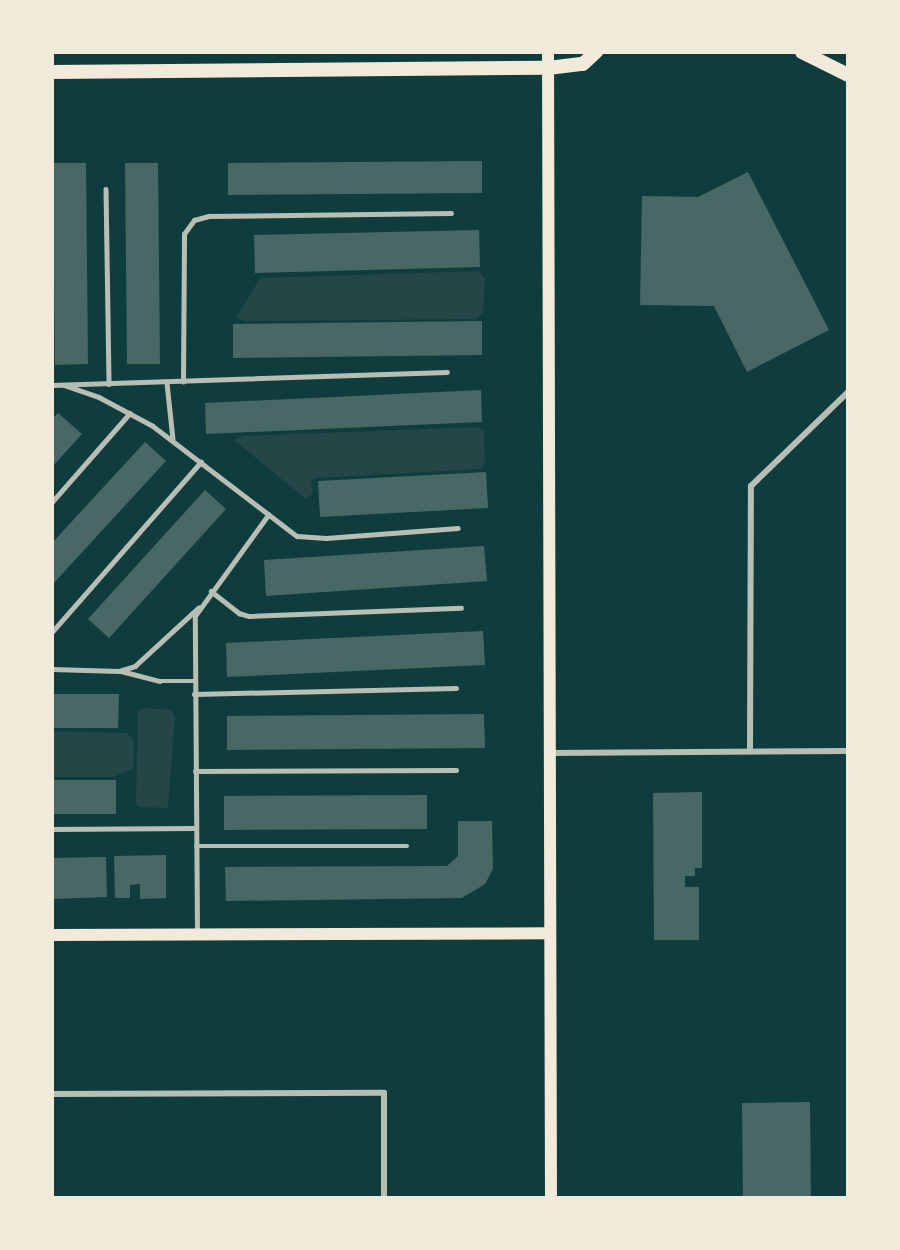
<!DOCTYPE html>
<html>
<head>
<meta charset="utf-8">
<style>
  body { margin:0 }
  #map { position:relative; width:900px; height:1250px; overflow:hidden; background:#0f3d3e; font-family:"DM Sans",sans-serif }
  div>[style] { position:absolute }
  .green>* { inset:0; background:#244646 }
  .building>* { inset:0; background:#486865 }
  .service>* { height:4.5px; margin:-2.25px; padding:0 2.25px; transform-origin:2.25px; border-radius:2.25px; background:#b8beb3 }
  .minor>* { height:6px; margin:-3px; padding:0 3px; transform-origin:3px; border-radius:3px; background:#b8beb3 }
  .secondary>* { height:12px; margin:-6px; padding:0 6px; transform-origin:6px; border-radius:6px; background:#f1e9da }
  .primary>* { height:14px; margin:-7px; padding:0 7px; transform-origin:7px; border-radius:7px; background:#f1e9da }
  span { translate:-50% -50%; white-space:nowrap; text-align:center; line-height:1.15; -webkit-text-stroke:5px #f1e9da; paint-order:stroke }
  .frame { position:absolute; inset:0; border:54px solid #f1e9da; pointer-events:none }
</style>
</head>
<body>
<div id="map">
  <div class="green">
    <i style="clip-path:polygon(479px 271px,485px 279px,483px 313px,476px 319px,244px 321px,237px 317px,260px 278px)"></i>
    <i style="clip-path:polygon(479px 427px,484px 431px,485px 464px,480px 469px,315px 478px,311px 481px,313px 493px,306px 499px,234px 440px,242px 436px)"></i>
    <i style="clip-path:polygon(143px 708px,171px 710px,175px 716px,168px 808px,139px 807px,136px 802px,138px 710px)"></i>
    <i style="clip-path:polygon(53px 731px,127px 733px,134px 741px,133px 769px,113px 777px,53px 777px)"></i>
  </div>
  <div class="building">
    <i style="clip-path:polygon(482px 161px,482px 193px,228px 195px,228px 163px)"></i>
    <i style="clip-path:polygon(53px 163px,86px 163px,88px 364px,55px 365px)"></i>
    <i style="clip-path:polygon(125px 163px,158px 163px,160px 364px,127px 364px)"></i>
    <i style="clip-path:polygon(748px 172px,829px 330px,747px 372px,714px 306px,640px 305px,642px 196px,698px 197px)"></i>
    <i style="clip-path:polygon(479px 230px,480px 267px,255px 273px,254px 235px)"></i>
    <i style="clip-path:polygon(482px 321px,482px 355px,233px 358px,233px 324px)"></i>
    <i style="clip-path:polygon(481px 390px,482px 422px,206px 434px,205px 403px)"></i>
    <i style="clip-path:polygon(58px 413px,82px 434px,52px 467px,52px 419px)"></i>
    <i style="clip-path:polygon(145px 442px,166px 461px,52px 585px,52px 543px)"></i>
    <i style="clip-path:polygon(486px 472px,488px 508px,320px 517px,318px 481px)"></i>
    <i style="clip-path:polygon(205px 490px,226px 509px,109px 638px,88px 619px)"></i>
    <i style="clip-path:polygon(484px 546px,487px 581px,266px 596px,264px 560px)"></i>
    <i style="clip-path:polygon(483px 631px,485px 665px,227px 677px,226px 643px)"></i>
    <i style="clip-path:polygon(52px 694px,119px 694px,118px 728px,52px 728px)"></i>
    <i style="clip-path:polygon(484px 714px,485px 748px,227px 750px,227px 716px)"></i>
    <i style="clip-path:polygon(52px 780px,116px 780px,116px 814px,52px 814px)"></i>
    <i style="clip-path:polygon(702px 792px,702px 868px,695px 868px,695px 876px,685px 876px,685px 887px,699px 887px,699px 940px,654px 940px,653px 793px)"></i>
    <i style="clip-path:polygon(427px 795px,427px 829px,224px 830px,224px 796px)"></i>
    <i style="clip-path:polygon(458px 821px,492px 821px,493px 869px,485px 884px,462px 898px,226px 901px,225px 867px,447px 866px,458px 856px)"></i>
    <i style="clip-path:polygon(166px 855px,166px 898px,140px 899px,140px 884px,130px 885px,130px 898px,115px 898px,114px 856px)"></i>
    <i style="clip-path:polygon(106px 857px,107px 897px,52px 899px,52px 858px)"></i>
    <i style="clip-path:polygon(810px 1102px,811px 1198px,743px 1198px,742px 1103px)"></i>
  </div>
  <div class="service">
    <i style="left:106px;top:189px;width:195px;rotate:89.1deg"></i>
    <i style="left:183px;top:382px;width:148px;rotate:-89.6deg"></i>
    <i style="left:184px;top:234px;width:17px;rotate:-54deg"></i>
    <i style="left:194px;top:220px;width:16px;rotate:-15deg"></i>
    <i style="left:209px;top:216px;width:242px;rotate:-0.7deg"></i>
    <i style="left:167px;top:383px;width:56px;rotate:83.9deg"></i>
    <i style="left:52px;top:385px;width:395px;rotate:-1.9deg"></i>
    <i style="left:64px;top:385px;width:37px;rotate:19deg"></i>
    <i style="left:99px;top:397px;width:61px;rotate:28.2deg"></i>
    <i style="left:153px;top:426px;width:181px;rotate:37.4deg"></i>
    <i style="left:297px;top:536px;width:29px;rotate:4deg"></i>
    <i style="left:326px;top:538px;width:132px;rotate:-4.3deg"></i>
    <i style="left:52px;top:502px;width:118px;rotate:-48.8deg"></i>
    <i style="left:211px;top:591px;width:36px;rotate:38deg"></i>
    <i style="left:239px;top:613px;width:10px;rotate:17deg"></i>
    <i style="left:249px;top:616px;width:212px;rotate:-2.2deg"></i>
    <i style="left:52px;top:632px;width:226px;rotate:-48.8deg"></i>
    <i style="left:52px;top:669px;width:67px;rotate:1.7deg"></i>
    <i style="left:119px;top:671px;width:17px;rotate:-17deg"></i>
    <i style="left:135px;top:666px;width:86px;rotate:-42.6deg"></i>
    <i style="left:121px;top:671px;width:40px;rotate:14.4deg"></i>
    <i style="left:160px;top:681px;width:34px"></i>
    <i style="left:194px;top:694px;width:262px;rotate:-1.3deg"></i>
    <i style="left:195px;top:771px;width:261px;rotate:-0.2deg"></i>
    <i style="left:52px;top:829px;width:143px;rotate:-0.4deg"></i>
    <i style="left:196px;top:846px;width:211px"></i>
    <i style="left:197px;top:932px;width:316px;rotate:-90.4deg"></i>
    <i style="left:195px;top:616px;width:125px;rotate:-54.1deg"></i>
  </div>
  <div class="minor">
    <i style="left:750px;top:751px;width:265px;rotate:-89.8deg"></i>
    <i style="left:751px;top:486px;width:135px;rotate:-44.1deg"></i>
    <i style="left:550px;top:753px;width:298px;rotate:-0.4deg"></i>
    <i style="left:52px;top:1094px;width:332px;rotate:-0.2deg"></i>
    <i style="left:384px;top:1093px;width:105px;rotate:90deg"></i>
  </div>
  <div class="secondary">
    <i style="left:548px;top:52px;width:1146px;rotate:89.85deg"></i>
    <i style="left:52px;top:935px;width:498px;rotate:-0.2deg"></i>
  </div>
  <div class="primary">
    <i style="left:802px;top:52px;width:51px;rotate:26.6deg"></i>
    <i style="left:52px;top:72px;width:496px;rotate:-0.5deg"></i>
    <i style="left:548px;top:68px;width:35px;rotate:-7deg"></i>
    <i style="left:583px;top:64px;width:18px;rotate:-43deg"></i>
  </div>
  <div class="frame"></div>
</div>
</body>
</html>
